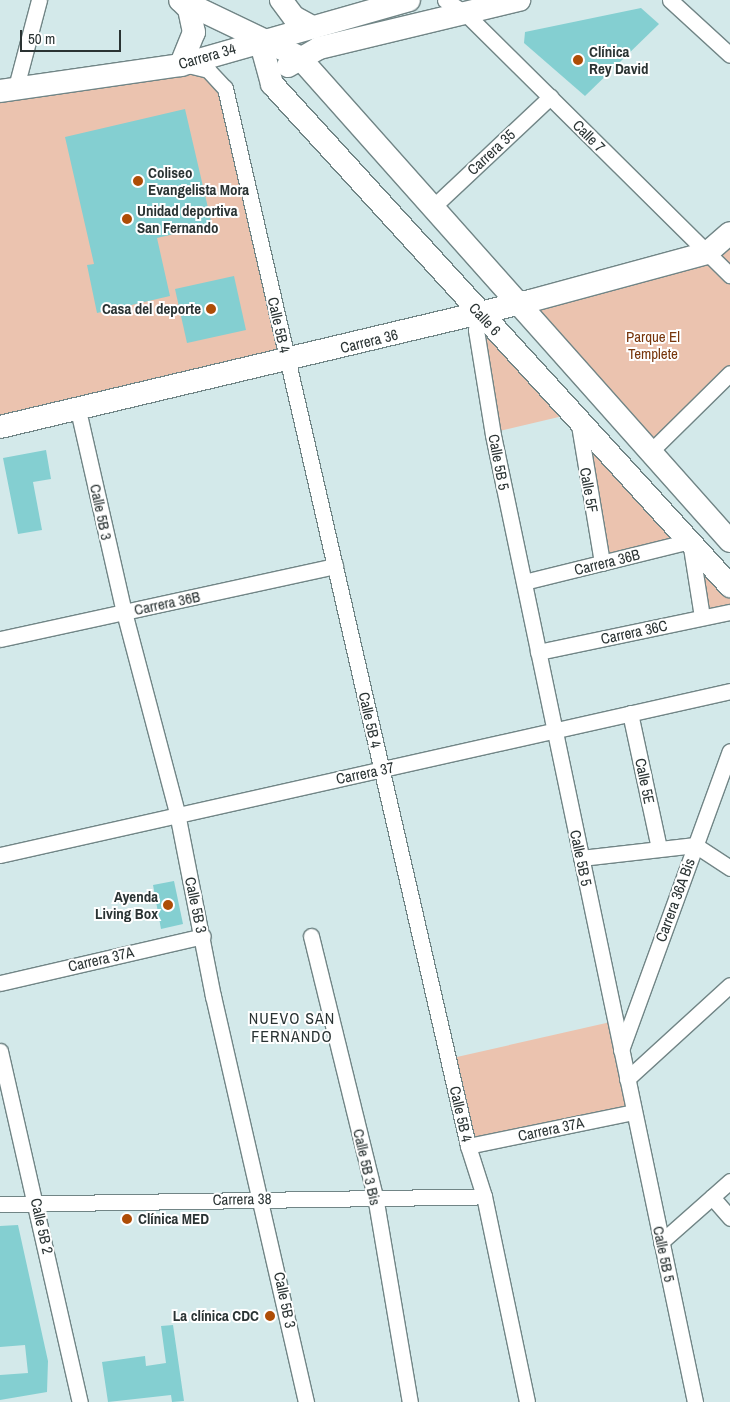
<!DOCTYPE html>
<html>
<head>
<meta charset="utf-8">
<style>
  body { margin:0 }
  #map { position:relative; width:730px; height:1402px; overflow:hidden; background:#d3e9ea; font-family:"Archivo Narrow",sans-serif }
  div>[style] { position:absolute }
  .green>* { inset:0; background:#ebc3af }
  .building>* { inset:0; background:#84cfd1 }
  .roads { filter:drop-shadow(1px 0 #718586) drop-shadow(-1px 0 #718586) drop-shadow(0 1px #718586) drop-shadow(0 -1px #718586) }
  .street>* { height:15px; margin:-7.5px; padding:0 7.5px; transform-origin:7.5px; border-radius:7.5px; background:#fff }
  .secondary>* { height:22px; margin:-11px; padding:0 11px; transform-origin:11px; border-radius:11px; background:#fff }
  .dots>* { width:14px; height:14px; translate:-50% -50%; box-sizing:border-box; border:2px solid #fff; border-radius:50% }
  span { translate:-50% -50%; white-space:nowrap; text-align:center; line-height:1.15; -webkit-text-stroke:4px #fff; paint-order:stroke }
  .poi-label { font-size:15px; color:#2a3333; font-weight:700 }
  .left { translate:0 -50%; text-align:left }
  .right { translate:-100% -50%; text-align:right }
  .street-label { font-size:15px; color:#2a3333 }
  .park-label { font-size:15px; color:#77360c }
  .neighbourhood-label { font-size:16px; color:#2a3333; letter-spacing:1px }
  .scale { position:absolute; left:20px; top:30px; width:101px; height:22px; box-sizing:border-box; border:2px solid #2a3333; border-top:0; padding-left:6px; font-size:15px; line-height:18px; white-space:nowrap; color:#2a3333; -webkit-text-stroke:4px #fff; paint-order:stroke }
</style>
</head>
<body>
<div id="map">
  <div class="green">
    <i style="clip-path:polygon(181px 65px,214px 76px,288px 362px,0 427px,0 91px)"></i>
    <i style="clip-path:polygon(730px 233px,730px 373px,650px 452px,530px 301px)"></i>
    <i style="clip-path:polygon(489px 334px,563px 416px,495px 432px,481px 337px)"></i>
    <i style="clip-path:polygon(589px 446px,674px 538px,604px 560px)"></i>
    <i style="clip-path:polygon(697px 561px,730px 599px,730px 611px,703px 615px)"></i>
    <i style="clip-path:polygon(615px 1021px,634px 1112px,468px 1146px,448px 1059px)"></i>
  </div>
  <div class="building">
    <i style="clip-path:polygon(641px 8px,659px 24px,585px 96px,524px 43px,525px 32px)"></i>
    <i style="clip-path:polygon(185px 109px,212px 225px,157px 238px,170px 296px,97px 313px,87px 265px,94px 264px,65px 137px)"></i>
    <i style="clip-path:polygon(234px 276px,246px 330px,187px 343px,175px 289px)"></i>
    <i style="clip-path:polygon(46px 450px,51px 479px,33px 482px,42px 530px,18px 534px,3px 458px)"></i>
    <i style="clip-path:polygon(174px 881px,183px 924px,161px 929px,153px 885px)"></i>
    <i style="clip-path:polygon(18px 1225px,48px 1361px,47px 1392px,0 1400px,0 1375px,28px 1373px,25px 1345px,0 1347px,0 1226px)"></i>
    <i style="clip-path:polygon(173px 1325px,184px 1401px,172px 1402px,171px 1395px,108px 1402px,102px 1362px,145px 1356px,146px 1366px,166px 1363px,161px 1326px)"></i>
  </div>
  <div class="roads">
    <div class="street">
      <i style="left:445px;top:0;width:24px;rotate:33deg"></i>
      <i style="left:465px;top:13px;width:373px;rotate:44.7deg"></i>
      <i style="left:670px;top:0;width:81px;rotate:42.5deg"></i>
      <i style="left:188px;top:65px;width:21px;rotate:14deg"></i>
      <i style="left:208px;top:70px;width:25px;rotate:47deg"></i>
      <i style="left:225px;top:88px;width:1086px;rotate:77.06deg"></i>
      <i style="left:468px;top:1146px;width:52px;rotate:72.3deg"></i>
      <i style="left:484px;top:1196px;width:210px;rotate:78.2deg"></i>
      <i style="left:16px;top:87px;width:90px;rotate:-75.2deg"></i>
      <i style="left:433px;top:207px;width:161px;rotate:-43.2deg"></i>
      <i style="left:479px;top:313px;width:17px;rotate:100deg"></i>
      <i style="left:476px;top:330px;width:106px;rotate:80.8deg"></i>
      <i style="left:493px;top:435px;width:988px;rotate:78.2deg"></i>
      <i style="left:78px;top:410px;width:207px;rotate:77.2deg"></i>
      <i style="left:124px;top:612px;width:208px;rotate:75.2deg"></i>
      <i style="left:177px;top:813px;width:187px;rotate:78.9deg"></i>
      <i style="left:213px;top:996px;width:417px;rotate:77.1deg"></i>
      <i style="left:578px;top:419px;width:146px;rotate:80.5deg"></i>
      <i style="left:650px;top:452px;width:112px;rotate:-44.6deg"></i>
      <i style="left:524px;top:582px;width:171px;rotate:-13.9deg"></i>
      <i style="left:690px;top:541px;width:77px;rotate:81deg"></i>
      <i style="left:0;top:639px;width:343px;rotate:-12.3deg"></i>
      <i style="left:538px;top:652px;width:196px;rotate:-11.8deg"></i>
      <i style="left:630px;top:713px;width:138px;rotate:77.9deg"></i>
      <i style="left:0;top:855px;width:748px;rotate:-12.66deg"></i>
      <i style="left:581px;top:858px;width:115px;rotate:-6.5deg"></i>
      <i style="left:695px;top:845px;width:42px;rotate:33.3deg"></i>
      <i style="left:311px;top:936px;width:268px;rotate:76.2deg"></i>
      <i style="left:375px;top:1196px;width:209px;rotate:80.4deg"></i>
      <i style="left:0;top:983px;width:208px;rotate:-13deg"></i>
      <i style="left:621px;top:1050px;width:318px;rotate:-70deg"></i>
      <i style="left:0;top:1051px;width:360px;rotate:77.2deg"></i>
      <i style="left:627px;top:1079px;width:139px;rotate:-42.4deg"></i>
      <i style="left:468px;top:1146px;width:169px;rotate:-11.6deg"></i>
      <i style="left:712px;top:1197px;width:28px;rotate:49deg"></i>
      <i style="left:0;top:1204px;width:484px;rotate:-0.9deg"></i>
      <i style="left:661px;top:1242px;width:92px;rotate:-41.5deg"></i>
    </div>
    <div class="secondary">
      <i style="left:180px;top:0;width:132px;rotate:25.6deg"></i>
      <i style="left:299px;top:57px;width:648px;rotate:48.32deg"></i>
      <i style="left:281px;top:0;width:21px;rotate:53deg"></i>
      <i style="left:294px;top:17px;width:21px;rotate:29deg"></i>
      <i style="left:181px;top:1px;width:11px;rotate:45deg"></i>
      <i style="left:189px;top:9px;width:24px;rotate:78deg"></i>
      <i style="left:194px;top:32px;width:35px;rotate:112deg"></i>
      <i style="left:260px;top:40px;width:46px;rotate:74.7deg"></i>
      <i style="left:272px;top:84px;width:680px;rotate:47.62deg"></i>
      <i style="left:288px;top:66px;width:36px;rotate:-30deg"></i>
      <i style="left:319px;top:48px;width:206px;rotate:-13.5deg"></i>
      <i style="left:0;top:91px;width:183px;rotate:-8.2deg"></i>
      <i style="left:181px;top:65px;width:237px;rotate:-15.9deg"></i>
      <i style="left:0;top:427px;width:545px;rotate:-13.37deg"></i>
      <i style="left:530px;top:301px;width:183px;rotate:-15.2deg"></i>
      <i style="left:707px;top:253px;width:30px;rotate:-41deg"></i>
    </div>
  </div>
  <div class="dots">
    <i style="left:578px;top:60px;background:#ae4d06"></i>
    <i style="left:138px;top:181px;background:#ae4d06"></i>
    <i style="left:127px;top:219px;background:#ae4d06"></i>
    <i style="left:211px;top:309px;background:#ae4d06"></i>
    <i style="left:168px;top:905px;background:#ae4d06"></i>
    <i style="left:127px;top:1219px;background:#ae4d06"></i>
    <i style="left:270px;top:1316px;background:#ae4d06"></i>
  </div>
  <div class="poi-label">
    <span class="left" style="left:589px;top:60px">Clínica<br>Rey David</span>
    <span class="left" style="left:148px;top:181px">Coliseo<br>Evangelista Mora</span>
    <span class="left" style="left:137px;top:219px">Unidad deportiva<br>San Fernando</span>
    <span class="right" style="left:201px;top:309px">Casa del deporte</span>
    <span class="right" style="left:158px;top:905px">Ayenda<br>Living Box</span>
    <span class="left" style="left:138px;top:1219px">Clínica MED</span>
    <span class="right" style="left:259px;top:1316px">La clínica CDC</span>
  </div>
  <div class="street-label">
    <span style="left:207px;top:56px;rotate:-16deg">Carrera 34</span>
    <span style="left:589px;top:136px;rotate:45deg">Calle 7</span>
    <span style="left:491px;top:152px;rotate:-43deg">Carrera 35</span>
    <span style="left:485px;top:319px;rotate:47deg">Calle 6</span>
    <span style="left:279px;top:325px;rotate:77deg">Calle 5B 4</span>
    <span style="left:369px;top:341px;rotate:-14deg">Carrera 36</span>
    <span style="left:499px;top:462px;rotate:79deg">Calle 5B 5</span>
    <span style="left:589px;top:490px;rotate:80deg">Calle 5F</span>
    <span style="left:101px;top:512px;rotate:78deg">Calle 5B 3</span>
    <span style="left:607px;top:562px;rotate:-14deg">Carrera 36B</span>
    <span style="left:167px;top:603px;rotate:-12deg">Carrera 36B</span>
    <span style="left:634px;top:632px;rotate:-12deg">Carrera 36C</span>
    <span style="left:370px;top:720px;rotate:77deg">Calle 5B 4</span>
    <span style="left:365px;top:773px;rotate:-12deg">Carrera 37</span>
    <span style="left:645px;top:781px;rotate:78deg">Calle 5E</span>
    <span style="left:581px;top:858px;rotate:78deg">Calle 5B 5</span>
    <span style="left:675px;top:900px;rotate:-70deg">Carrera 36A Bis</span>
    <span style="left:196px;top:905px;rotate:78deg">Calle 5B 3</span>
    <span style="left:101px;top:959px;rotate:-13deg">Carrera 37A</span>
    <span style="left:461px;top:1114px;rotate:77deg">Calle 5B 4</span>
    <span style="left:551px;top:1129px;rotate:-12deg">Carrera 37A</span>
    <span style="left:367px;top:1167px;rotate:77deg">Calle 5B 3 Bis</span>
    <span style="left:242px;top:1199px;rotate:-1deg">Carrera 38</span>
    <span style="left:42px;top:1226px;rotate:77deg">Calle 5B 2</span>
    <span style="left:664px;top:1254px;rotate:78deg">Calle 5B 5</span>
    <span style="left:285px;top:1300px;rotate:78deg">Calle 5B 3</span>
  </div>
  <div class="park-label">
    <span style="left:653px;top:345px">Parque El<br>Templete</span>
  </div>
  <div class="neighbourhood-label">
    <span style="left:292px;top:1027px">NUEVO SAN<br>FERNANDO</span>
  </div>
  <div class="scale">50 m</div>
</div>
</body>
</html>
